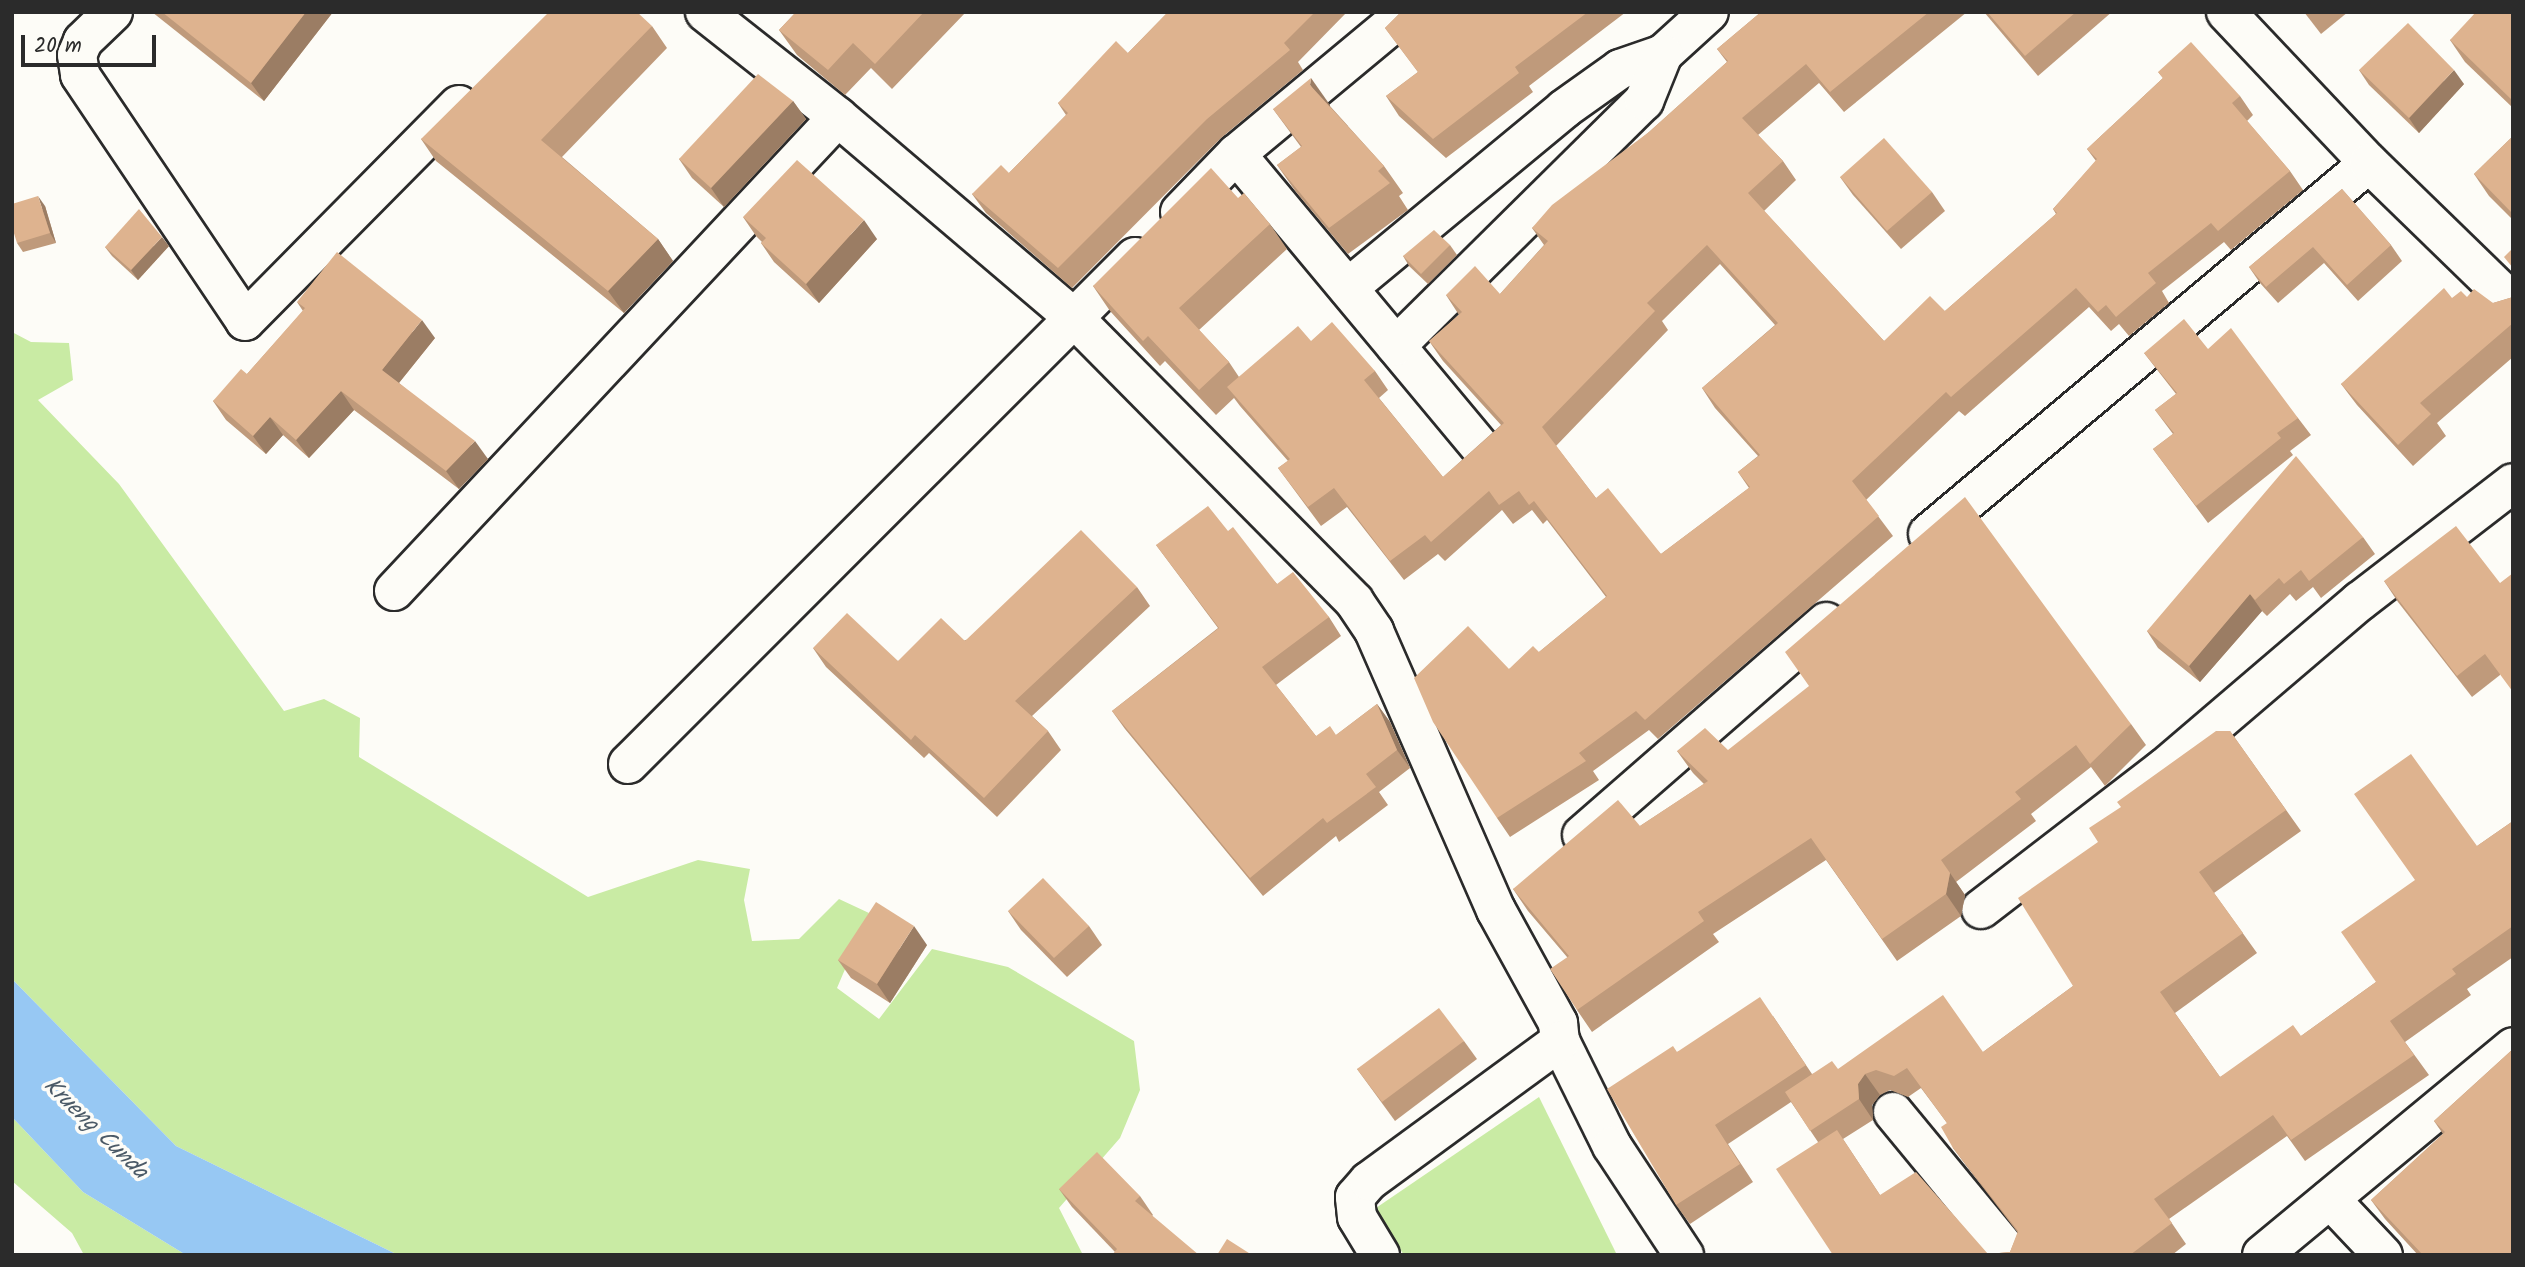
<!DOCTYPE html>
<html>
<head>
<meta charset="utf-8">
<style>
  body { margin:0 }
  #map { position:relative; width:2525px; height:1267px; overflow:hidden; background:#fdfcf7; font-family:Kalam,sans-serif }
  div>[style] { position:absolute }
  .green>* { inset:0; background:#c9eba4 }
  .water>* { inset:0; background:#97c8f3 }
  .roads { filter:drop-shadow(2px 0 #2b2b2b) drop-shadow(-2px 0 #2b2b2b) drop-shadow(0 2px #2b2b2b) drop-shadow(0 -2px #2b2b2b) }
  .street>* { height:38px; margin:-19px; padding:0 19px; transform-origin:19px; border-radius:19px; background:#fdfcf7 }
  .secondary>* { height:38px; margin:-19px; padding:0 19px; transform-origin:19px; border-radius:19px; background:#fdfcf7 }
  .wall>* { inset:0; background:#bf9a7b }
  .shaded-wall>* { inset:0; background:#9b7d64 }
  .building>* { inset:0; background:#deb38f }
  span { translate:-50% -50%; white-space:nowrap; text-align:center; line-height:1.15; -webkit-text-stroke:7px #fdfcf7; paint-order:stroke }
  .water-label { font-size:23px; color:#4b5a67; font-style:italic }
  .frame { position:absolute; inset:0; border:14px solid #2b2b2b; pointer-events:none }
  .scale { position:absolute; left:21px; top:35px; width:135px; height:32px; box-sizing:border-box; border:4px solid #2b2b2b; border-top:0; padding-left:9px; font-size:21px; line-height:24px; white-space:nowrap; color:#2b2b2b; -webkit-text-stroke:5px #fdfcf7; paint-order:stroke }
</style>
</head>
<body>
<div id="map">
  <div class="green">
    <i style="clip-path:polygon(12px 332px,31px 342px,69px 343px,73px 380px,38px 400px,119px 484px,284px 711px,324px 699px,360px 718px,359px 757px,588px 897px,698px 860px,750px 869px,744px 900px,752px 941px,799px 939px,839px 899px,869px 913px,837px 988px,879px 1019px,932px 949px,1008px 967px,1134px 1041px,1140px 1090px,1120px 1138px,1059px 1208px,1083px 1255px,398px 1255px,176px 1146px,12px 979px)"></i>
    <i style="clip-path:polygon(1539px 1097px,1617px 1255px,1404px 1255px,1373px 1210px)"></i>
    <i style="clip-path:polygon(12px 1117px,83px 1192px,186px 1255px,84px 1255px,72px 1233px,12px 1181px)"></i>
  </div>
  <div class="water">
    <i style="clip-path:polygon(12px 979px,176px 1146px,398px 1255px,186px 1255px,83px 1192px,12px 1117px)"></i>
  </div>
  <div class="roads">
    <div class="street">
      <i style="left:113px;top:12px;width:42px;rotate:136deg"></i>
      <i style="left:83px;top:41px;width:15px;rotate:113deg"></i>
      <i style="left:77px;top:55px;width:20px;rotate:81deg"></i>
      <i style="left:80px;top:75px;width:296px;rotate:56.1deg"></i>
      <i style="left:245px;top:321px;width:304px;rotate:-45.3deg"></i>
      <i style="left:705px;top:12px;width:169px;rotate:38.3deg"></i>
      <i style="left:838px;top:117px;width:311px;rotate:40.4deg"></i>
      <i style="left:1075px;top:319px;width:397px;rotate:45.3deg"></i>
      <i style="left:1354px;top:601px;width:36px;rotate:56deg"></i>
      <i style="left:1374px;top:631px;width:305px;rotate:66.4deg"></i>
      <i style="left:1496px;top:910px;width:129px;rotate:61.2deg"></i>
      <i style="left:1558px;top:1023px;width:18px;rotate:84deg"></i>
      <i style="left:1560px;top:1041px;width:117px;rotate:63.7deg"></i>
      <i style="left:1612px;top:1146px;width:131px;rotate:56.6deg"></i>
      <i style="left:1236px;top:154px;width:381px;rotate:50.2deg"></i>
      <i style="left:1180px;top:212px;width:81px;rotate:-46deg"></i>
      <i style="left:1236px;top:154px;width:222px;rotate:-39.7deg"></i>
      <i style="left:1348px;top:288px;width:281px;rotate:-39.6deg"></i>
      <i style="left:1564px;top:109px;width:69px;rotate:-35.5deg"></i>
      <i style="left:1620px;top:69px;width:46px;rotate:-19.2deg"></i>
      <i style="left:1663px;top:54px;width:62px;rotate:-42.4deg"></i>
      <i style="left:1396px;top:346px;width:349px;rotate:-44.7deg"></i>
      <i style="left:1644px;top:101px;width:51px;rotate:-68deg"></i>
      <i style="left:1928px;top:534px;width:576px;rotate:-40.07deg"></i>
      <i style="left:394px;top:591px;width:649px;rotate:-46.87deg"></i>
      <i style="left:628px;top:764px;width:717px;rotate:-45deg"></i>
      <i style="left:1582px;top:835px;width:324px;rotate:-41.1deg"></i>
      <i style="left:1981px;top:909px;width:230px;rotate:-37.6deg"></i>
      <i style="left:2163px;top:769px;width:259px;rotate:-40.5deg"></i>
      <i style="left:2360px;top:601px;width:193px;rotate:-37.6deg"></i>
      <i style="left:1893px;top:1112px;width:185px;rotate:50.5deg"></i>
      <i style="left:2330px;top:1199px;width:77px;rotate:46.6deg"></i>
      <i style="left:1380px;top:1255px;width:44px;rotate:-121.2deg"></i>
      <i style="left:1357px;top:1217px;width:20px;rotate:-96deg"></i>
      <i style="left:1355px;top:1197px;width:21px;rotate:-49deg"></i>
      <i style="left:1369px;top:1181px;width:237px;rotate:-36.2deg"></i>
      <i style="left:2262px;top:1255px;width:326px;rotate:-39.6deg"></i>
    </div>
    <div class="secondary">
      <i style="left:2226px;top:12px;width:208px;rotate:46.6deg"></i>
      <i style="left:2369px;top:163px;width:201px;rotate:44.2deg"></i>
    </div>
  </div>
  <div class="wall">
    <i style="clip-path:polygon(152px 12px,333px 12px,264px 101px)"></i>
    <i style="clip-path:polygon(796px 12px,966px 12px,892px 89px,871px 68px,845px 95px,797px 55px,779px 30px)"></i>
    <i style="clip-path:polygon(1168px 12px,1347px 12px,1298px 62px,1303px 70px,1221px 138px,1072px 288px,986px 213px,972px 194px,1009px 173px,1066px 115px,1058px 103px,1128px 53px)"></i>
    <i style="clip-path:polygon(1401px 12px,1626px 12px,1529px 86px,1533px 92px,1446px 158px,1399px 116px,1386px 96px,1418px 72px,1385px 28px)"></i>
    <i style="clip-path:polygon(evenodd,1761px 12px,1967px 12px,1844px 112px,1819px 83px,1758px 135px,1783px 161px,1796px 180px,1764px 211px,1884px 341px,1945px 311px,2056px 214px,2053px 209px,2096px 161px,2087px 149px,2163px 78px,2158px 72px,2240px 96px,2253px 115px,2247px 121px,2290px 171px,2303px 190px,2231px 250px,2224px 242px,2162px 291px,2169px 303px,2129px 336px,2119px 324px,2111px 331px,2089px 307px,1965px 416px,1959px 411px,1866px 500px,1893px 536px,1658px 739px,1649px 730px,1593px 771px,1599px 780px,1510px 837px,1497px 818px,1509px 669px,1539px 652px,1606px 597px,1547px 520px,1543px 524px,1532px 510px,1513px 524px,1502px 510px,1445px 561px,1438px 554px,1404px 580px,1347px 507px,1321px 526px,1278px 468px,1288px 461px,1240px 406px,1234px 398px,1216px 415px,1165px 361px,1160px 366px,1110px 311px,1093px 286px,1238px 198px,1270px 224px,1287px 249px,1199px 330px,1229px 362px,1239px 377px,1311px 341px,1375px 371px,1388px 390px,1379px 398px,1443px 477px,1501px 425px,1443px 361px,1429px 341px,1459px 315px,1446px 295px,1500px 294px,1544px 245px,1532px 228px,1649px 132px,1727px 62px,1717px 49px,1761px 12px,1720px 264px,1775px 325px,1702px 388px,1715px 408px,1758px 456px,1738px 472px,1749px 488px,1661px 554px,1596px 498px,1556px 446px,1668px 330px,1662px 321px,1720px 264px)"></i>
    <i style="clip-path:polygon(1984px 12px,2112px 12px,2038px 76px)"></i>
    <i style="clip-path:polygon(2304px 12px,2348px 12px,2321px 34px)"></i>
    <i style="clip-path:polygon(2513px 12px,2513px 108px,2465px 62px,2450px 40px)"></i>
    <i style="clip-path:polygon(652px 26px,667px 48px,562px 157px,658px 239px,673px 261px,624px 313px,436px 161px,421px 139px)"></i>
    <i style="clip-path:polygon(2359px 70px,2464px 84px,2419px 133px,2369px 85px)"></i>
    <i style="clip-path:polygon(793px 101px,806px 119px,724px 207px,692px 178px,679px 159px)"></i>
    <i style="clip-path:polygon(1330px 105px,1330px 106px,1384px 166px,1403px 193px,1399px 196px,1408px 210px,1348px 254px,1296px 192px,1277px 165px,1301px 147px,1273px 109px)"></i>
    <i style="clip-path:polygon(2513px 136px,2513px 220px,2489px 196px,2474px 174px)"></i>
    <i style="clip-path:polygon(1840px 177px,1932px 192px,1945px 211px,1901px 249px,1853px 195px)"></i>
    <i style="clip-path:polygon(2342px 189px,2391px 245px,2402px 261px,2358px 301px,2324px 263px,2278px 303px,2260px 283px,2249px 267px)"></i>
    <i style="clip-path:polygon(45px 206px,56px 243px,23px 252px,17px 243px)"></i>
    <i style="clip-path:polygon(743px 217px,877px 239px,819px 303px,774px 262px,761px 243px,762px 242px,756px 236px)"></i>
    <i style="clip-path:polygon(1450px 245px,1457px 255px,1428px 284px,1409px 266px,1403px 256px)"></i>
    <i style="clip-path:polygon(169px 246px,138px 280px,112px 256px,105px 247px)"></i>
    <i style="clip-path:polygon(2467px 297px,2493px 303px,2513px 297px,2513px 357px,2437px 423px,2446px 436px,2413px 466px,2357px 405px,2341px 384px,2452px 298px)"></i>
    <i style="clip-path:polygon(297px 302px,435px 338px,399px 383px,488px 459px,459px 489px,354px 410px,309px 458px,283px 435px,266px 454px,226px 420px,213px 401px,247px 374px,303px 311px)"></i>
    <i style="clip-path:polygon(2208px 349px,2298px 418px,2311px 435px,2290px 451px,2293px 455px,2208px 523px,2153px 449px,2173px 434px,2155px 410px,2176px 394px,2144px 353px)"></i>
    <i style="clip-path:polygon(1228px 531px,1277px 584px,1329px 617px,1341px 636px,1276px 685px,1316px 736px,1336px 735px,1377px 704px,1390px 722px,1410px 768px,1379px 792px,1388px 805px,1339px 842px,1336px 836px,1263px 896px,1125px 729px,1112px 711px,1218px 628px,1156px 545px)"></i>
    <i style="clip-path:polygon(2363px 537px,2375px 554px,2321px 598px,2313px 587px,2296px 601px,2290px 594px,2267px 616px,2262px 611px,2200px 682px,2158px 648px,2147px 631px)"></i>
    <i style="clip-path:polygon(2384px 581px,2500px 583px,2500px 675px,2472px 697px,2398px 602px)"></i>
    <i style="clip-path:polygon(1137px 587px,1150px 606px,1032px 716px,1048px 731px,1061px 750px,997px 817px,929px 753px,924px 758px,826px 667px,813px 648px,898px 661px)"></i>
    <i style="clip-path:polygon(2131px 724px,2146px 745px,2105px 786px,2091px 767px,2031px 814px,2036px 821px,1956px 882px,1965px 895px,1961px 916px,1897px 961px,1826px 860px,1713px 934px,1719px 942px,1592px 1032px,1577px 1010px,1567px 957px,1528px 911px,1513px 889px,1640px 826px,1704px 784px,1693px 773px,1677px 751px,1728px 750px)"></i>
    <i style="clip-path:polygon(evenodd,2230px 731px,2301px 831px,2214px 893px,2257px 953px,2175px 1013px,2220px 1077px,2301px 1036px,2376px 982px,2477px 846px,2513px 821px,2513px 957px,2467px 989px,2471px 995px,2405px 1042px,2429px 1075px,2305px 1161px,2287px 1136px,2169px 1219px,2186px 1244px,2172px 1255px,1833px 1255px,1818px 1142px,1791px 1102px,1728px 1144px,1753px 1182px,1690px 1224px,1676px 1205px,1677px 1052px,1773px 1016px,1812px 1074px,1838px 1069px,1983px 1052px,2073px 986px,2098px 842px,2230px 731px,1921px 1088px,1947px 1123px,1953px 1148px,1968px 1168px,2018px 1233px,2010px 1252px,1988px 1254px,1880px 1195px,1843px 1139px,1873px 1120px,1872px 1105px,1880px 1095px,1890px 1090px,1908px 1097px,1921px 1088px)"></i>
    <i style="clip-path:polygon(1008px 911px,1089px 926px,1102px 945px,1067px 977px,1021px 930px)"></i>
    <i style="clip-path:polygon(927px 945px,890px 1003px,851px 978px,838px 960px)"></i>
    <i style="clip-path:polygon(1464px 1041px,1477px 1059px,1395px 1121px,1357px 1069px)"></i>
    <i style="clip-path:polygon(2513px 1049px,2513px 1255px,2418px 1255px,2385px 1219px,2371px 1200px,2443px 1134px,2434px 1121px)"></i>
    <i style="clip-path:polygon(1059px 1189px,1140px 1196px,1153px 1215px,1115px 1252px,1072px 1207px)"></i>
  </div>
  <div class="shaded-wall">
    <i style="clip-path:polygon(306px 12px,333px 12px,264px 101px,251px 83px)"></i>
    <i style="clip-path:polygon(2454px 70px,2464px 84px,2419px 133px,2409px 118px)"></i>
    <i style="clip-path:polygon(1311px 78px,1330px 105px,1329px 112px,1310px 85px)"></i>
    <i style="clip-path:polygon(793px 101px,806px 119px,724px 207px,711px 188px)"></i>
    <i style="clip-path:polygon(38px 196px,45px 206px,56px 243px,50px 233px)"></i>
    <i style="clip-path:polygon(864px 220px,877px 239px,819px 303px,806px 284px)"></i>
    <i style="clip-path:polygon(162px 237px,169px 246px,138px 280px,131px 270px)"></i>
    <i style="clip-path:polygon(658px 239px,673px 261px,624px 313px,608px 291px)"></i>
    <i style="clip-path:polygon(422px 320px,435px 338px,394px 389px,382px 370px)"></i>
    <i style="clip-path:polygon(341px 391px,354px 410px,309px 458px,296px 440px)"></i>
    <i style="clip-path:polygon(270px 417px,283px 435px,266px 454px,253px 436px)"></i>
    <i style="clip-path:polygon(475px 441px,488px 459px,459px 489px,446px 471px)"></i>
    <i style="clip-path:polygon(2250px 594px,2262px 611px,2200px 682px,2189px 666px)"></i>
    <i style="clip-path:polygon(1377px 704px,1390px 722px,1410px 768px,1397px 750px)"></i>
    <i style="clip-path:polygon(1950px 873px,1965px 895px,1961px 916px,1946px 894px)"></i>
    <i style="clip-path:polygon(914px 926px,927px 945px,890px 1003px,877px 984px)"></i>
    <i style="clip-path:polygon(1865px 1074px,1880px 1095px,1872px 1105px,1873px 1120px,1859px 1099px,1858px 1084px)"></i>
  </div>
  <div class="building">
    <i style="clip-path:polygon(162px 12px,306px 12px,251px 83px)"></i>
    <i style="clip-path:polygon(549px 12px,637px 12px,652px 26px,541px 140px,658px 239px,608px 291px,421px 139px)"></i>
    <i style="clip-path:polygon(796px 12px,924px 12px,875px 64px,853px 43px,828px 70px,779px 30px)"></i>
    <i style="clip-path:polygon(1168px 12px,1315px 12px,1284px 43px,1290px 50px,1207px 119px,1058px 268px,972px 194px,1001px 165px,1009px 173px,1068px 113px,1058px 103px,1116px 41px,1128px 53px)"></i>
    <i style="clip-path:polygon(1401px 12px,1588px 12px,1515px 67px,1519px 73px,1433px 139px,1386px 96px,1418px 72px,1385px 28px)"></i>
    <i style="clip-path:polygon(evenodd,1761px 12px,1929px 12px,1830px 92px,1806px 64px,1742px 118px,1783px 161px,1748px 193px,1884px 341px,1930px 296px,1945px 311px,2057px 213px,2053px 209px,2097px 159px,2087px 149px,2163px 78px,2158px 72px,2191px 42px,2240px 96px,2232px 103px,2290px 171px,2218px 231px,2211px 223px,2148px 273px,2156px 283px,2116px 317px,2106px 305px,2098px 312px,2076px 288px,1951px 397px,1946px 392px,1852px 481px,1879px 516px,1645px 720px,1636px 711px,1579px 753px,1586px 761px,1497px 818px,1433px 722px,1414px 678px,1468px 626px,1509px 669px,1533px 646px,1539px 652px,1607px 596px,1534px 501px,1529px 505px,1519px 491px,1499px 505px,1489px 491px,1431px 542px,1425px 535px,1390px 561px,1334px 488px,1308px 507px,1278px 468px,1290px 459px,1227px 387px,1298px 326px,1311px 341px,1332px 322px,1375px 371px,1364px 380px,1443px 477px,1504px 423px,1429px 341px,1462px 312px,1446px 295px,1475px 266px,1500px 294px,1548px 241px,1532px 228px,1552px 205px,1649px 132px,1728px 61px,1717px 49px,1761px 12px,1707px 245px,1778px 323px,1702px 388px,1760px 455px,1738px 472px,1750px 487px,1661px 554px,1608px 488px,1596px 498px,1542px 427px,1655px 311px,1647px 303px,1707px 245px)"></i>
    <i style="clip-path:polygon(1987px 12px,2076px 12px,2025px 56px)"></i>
    <i style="clip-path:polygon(2476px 12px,2513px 12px,2513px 101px,2450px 40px)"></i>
    <i style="clip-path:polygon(2408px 23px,2454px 70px,2409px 118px,2359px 70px)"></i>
    <i style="clip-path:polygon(758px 74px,793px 101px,711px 188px,679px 159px)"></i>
    <i style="clip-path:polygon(1311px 78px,1310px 85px,1384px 166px,1378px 171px,1390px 183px,1329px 228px,1277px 165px,1302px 146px,1273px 109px)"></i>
    <i style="clip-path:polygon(2513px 136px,2513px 214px,2474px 174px)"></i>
    <i style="clip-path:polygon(1884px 138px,1932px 192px,1887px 231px,1840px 177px)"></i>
    <i style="clip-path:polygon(797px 160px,864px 220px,806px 284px,761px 243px,766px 238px,743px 217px)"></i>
    <i style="clip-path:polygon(1211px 168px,1238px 198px,1244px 193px,1270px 224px,1179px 308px,1229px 362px,1199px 390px,1148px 336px,1143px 341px,1093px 286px)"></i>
    <i style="clip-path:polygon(2342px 189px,2391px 245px,2347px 285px,2313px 247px,2266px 287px,2249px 267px)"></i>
    <i style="clip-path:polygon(38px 196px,50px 233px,17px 243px,12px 227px,12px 204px)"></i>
    <i style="clip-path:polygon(139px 209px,162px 237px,131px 270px,105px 247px)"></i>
    <i style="clip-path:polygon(1434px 230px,1450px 245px,1421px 274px,1403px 256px)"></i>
    <i style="clip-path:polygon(2513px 248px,2513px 268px,2504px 257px)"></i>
    <i style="clip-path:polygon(337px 252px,422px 320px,382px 370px,475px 441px,446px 471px,341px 391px,296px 440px,270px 417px,253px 436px,213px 401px,241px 369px,247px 374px,305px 308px,297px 302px)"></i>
    <i style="clip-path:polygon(2444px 288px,2452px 298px,2461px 291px,2467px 297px,2474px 289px,2493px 303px,2513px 297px,2513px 323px,2420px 403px,2431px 414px,2398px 445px,2341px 384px)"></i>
    <i style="clip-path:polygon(2184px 319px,2208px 349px,2231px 328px,2298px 418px,2277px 433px,2281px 438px,2196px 506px,2153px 449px,2174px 433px,2155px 410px,2177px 393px,2144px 353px)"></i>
    <i style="clip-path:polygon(2296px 456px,2363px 537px,2309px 581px,2301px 570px,2284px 584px,2279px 578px,2255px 600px,2250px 594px,2189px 666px,2147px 631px)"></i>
    <i style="clip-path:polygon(1965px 497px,2131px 724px,2090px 764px,2076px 745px,2015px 792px,2021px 799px,1941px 860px,1950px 873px,1946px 894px,1882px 939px,1811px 838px,1698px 912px,1704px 921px,1577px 1010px,1550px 969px,1569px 956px,1513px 889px,1618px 800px,1640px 826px,1708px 781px,1677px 751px,1705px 728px,1728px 750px,1809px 686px,1785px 652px)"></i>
    <i style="clip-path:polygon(1208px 506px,1228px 531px,1233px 527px,1277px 584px,1293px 572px,1329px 617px,1262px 667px,1316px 736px,1330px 726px,1336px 735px,1377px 704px,1397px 750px,1366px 774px,1376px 787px,1327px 823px,1323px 818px,1250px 878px,1112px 711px,1219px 628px,1156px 545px)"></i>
    <i style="clip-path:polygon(2456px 526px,2500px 583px,2513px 573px,2513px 692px,2485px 654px,2457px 676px,2384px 581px)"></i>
    <i style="clip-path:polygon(1081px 530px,1137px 587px,1015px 701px,1048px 731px,984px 798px,915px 735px,911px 740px,813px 648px,847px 613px,898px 661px,941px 618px,965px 641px)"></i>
    <i style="clip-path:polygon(2216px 731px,2230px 731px,2286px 810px,2199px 872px,2243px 933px,2160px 992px,2220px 1077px,2293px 1025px,2301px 1036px,2376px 982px,2341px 932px,2415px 880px,2354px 794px,2411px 754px,2477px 846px,2513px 821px,2513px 926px,2452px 969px,2456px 974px,2390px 1021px,2414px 1055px,2291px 1140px,2273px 1115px,2154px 1199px,2172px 1223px,2130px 1255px,1833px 1255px,1776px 1169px,1837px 1130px,1880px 1195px,1916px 1172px,1988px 1254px,2010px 1252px,2018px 1231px,1953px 1148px,1941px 1127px,1947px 1123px,1907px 1068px,1894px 1076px,1876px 1070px,1865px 1074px,1858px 1084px,1859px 1099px,1810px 1131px,1785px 1092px,1832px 1061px,1838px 1069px,1943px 995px,1983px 1052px,2073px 986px,2018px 898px,2098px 842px,2089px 828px,2121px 807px,2117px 802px)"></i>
    <i style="clip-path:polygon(1043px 878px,1089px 926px,1054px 958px,1008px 911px)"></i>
    <i style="clip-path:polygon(876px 902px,914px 926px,877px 984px,838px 960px)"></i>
    <i style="clip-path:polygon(1760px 997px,1806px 1065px,1715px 1125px,1740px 1164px,1676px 1205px,1607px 1089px,1673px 1046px,1677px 1052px)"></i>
    <i style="clip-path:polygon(1439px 1008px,1464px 1041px,1382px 1102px,1357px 1069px)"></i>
    <i style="clip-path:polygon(2513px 1049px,2513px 1255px,2423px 1255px,2371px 1200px,2445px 1132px,2434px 1121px)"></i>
    <i style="clip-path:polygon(1097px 1152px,1140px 1196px,1135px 1201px,1199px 1255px,1112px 1255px,1117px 1249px,1059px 1189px)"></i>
    <i style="clip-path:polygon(1227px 1239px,1252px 1255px,1217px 1255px)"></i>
  </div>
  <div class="water-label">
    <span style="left:95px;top:1129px;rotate:44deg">Krueng Cunda</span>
  </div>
  <div class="frame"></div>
  <div class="scale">20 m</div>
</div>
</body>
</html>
